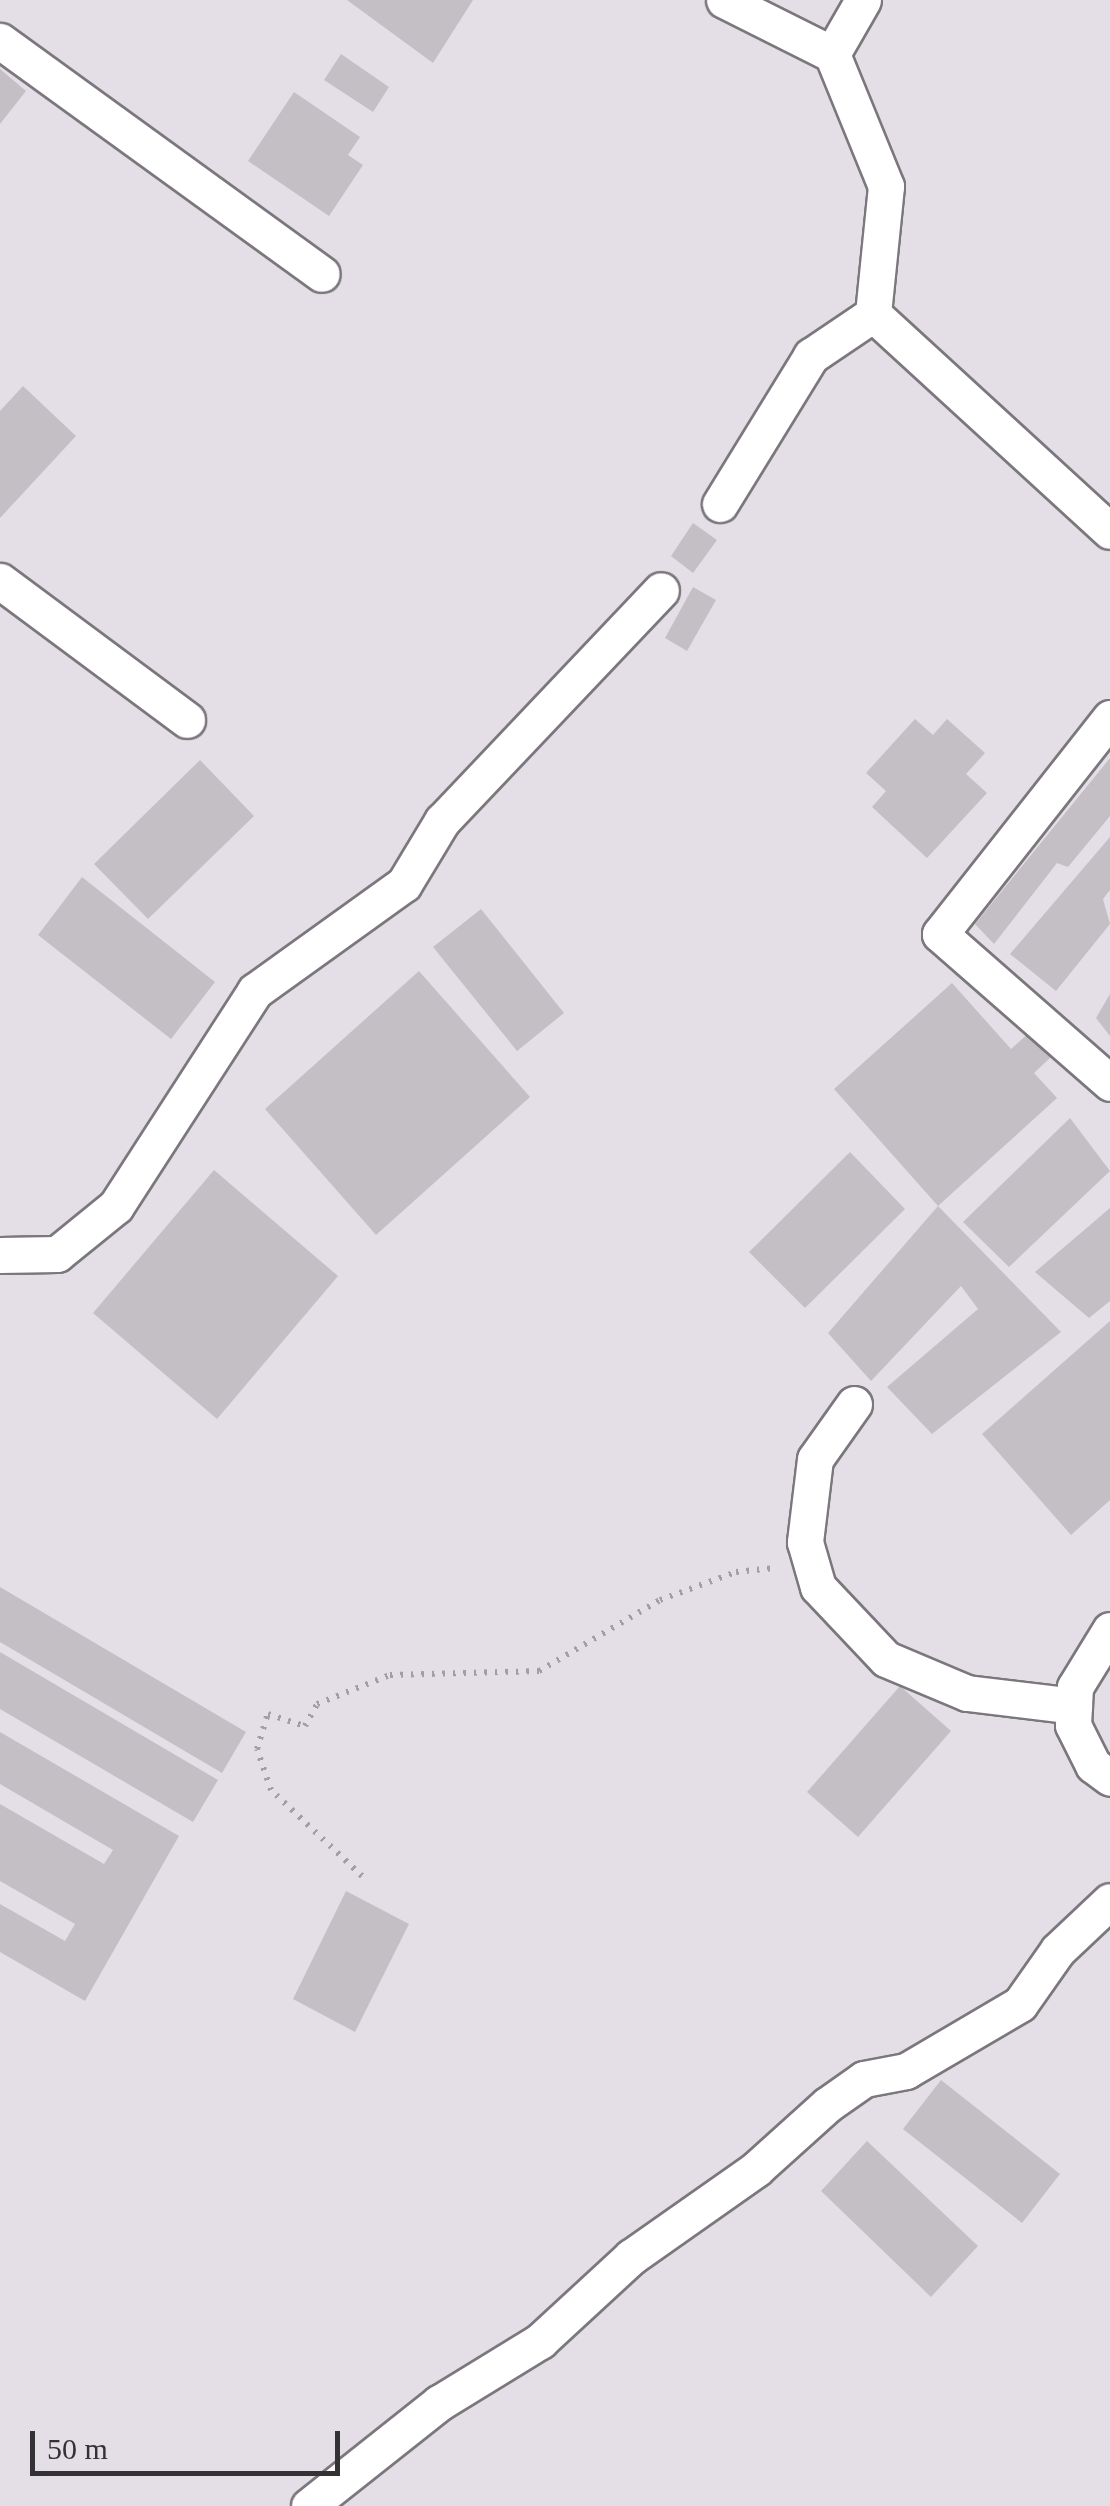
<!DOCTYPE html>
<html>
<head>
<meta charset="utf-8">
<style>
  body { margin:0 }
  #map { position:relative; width:1110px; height:2506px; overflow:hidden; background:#e4dfe6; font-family:Georgia,serif }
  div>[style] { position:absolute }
  .building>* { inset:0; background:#c4bfc5 }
  .path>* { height:6px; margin-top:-3px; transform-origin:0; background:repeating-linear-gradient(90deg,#a29fa4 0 2.5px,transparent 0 10.5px) }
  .roads { filter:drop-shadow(2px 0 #7b777d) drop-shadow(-2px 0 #7b777d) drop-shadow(0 2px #7b777d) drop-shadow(0 -2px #7b777d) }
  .street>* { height:35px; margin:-17.5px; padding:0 17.5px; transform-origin:17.5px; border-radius:17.5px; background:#fff }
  span { translate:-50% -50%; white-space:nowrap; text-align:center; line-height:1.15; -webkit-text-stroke:8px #e4dfe6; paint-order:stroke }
  .scale { position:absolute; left:30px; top:2431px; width:310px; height:45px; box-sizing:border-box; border:5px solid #333234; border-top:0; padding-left:12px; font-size:30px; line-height:35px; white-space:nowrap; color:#333234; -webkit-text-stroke:8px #e4dfe6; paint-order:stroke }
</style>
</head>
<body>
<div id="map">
  <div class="building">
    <i style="clip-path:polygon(347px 0,473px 0,433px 63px)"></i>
    <i style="clip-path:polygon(341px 54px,389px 87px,373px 112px,324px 80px)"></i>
    <i style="clip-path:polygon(0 69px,26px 91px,0 124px)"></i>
    <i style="clip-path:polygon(294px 92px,360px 137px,348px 155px,363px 165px,329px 216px,248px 161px)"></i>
    <i style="clip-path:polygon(23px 386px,76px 436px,0 518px,0 411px)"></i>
    <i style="clip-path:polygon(693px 523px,717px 540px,693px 573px,671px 556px)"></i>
    <i style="clip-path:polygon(693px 587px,716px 600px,687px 651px,665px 638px)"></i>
    <i style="clip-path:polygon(915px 719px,933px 735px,947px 719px,985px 753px,966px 774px,987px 793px,927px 858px,872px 807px,886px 791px,866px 773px)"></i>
    <i style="clip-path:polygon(1110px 758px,1110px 816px,1068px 867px,1057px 863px,994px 944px,975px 924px)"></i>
    <i style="clip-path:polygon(200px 760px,254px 816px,148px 919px,94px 864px)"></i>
    <i style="clip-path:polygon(1110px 837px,1110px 890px,1103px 899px,1110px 924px,1056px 991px,1010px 954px)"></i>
    <i style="clip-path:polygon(82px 877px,215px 982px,171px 1039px,38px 935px)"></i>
    <i style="clip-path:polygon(481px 909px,564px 1013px,517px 1051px,433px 947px)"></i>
    <i style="clip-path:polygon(419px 971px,530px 1097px,376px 1235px,265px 1109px)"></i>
    <i style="clip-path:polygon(952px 983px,1011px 1049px,1029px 1033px,1051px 1057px,1034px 1073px,1057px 1098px,938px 1206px,834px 1089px)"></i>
    <i style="clip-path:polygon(1110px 994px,1110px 1036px,1096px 1018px)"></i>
    <i style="clip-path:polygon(1070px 1118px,1110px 1171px,1009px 1267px,963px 1222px)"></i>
    <i style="clip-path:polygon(850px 1152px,905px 1209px,805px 1308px,749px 1252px)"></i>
    <i style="clip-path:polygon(214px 1170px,338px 1276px,217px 1419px,93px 1313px)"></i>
    <i style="clip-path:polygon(938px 1206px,1061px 1332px,932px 1434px,887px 1387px,978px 1309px,961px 1286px,871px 1381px,828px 1333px)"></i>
    <i style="clip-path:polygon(1110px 1208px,1110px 1301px,1089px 1318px,1035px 1272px)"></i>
    <i style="clip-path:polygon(1110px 1321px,1110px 1500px,1071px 1535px,982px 1434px)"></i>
    <i style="clip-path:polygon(0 1587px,246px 1732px,222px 1773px,0 1642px)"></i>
    <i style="clip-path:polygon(0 1652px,218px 1780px,193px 1822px,0 1709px)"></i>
    <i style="clip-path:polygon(900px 1686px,951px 1731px,858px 1837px,807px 1792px)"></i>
    <i style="clip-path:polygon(0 1732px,179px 1836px,85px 2001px,0 1952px,0 1904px,65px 1941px,75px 1924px,0 1881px,0 1804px,104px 1864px,113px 1850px,0 1784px)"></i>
    <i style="clip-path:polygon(346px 1891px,409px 1924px,355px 2032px,293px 1999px)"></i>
    <i style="clip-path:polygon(941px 2080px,1060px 2174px,1022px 2223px,903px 2129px)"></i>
    <i style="clip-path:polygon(867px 2141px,978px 2246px,931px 2297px,821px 2191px)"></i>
  </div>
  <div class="path">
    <i style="left:362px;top:1876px;width:125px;rotate:-136.6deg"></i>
    <i style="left:271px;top:1790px;width:43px;rotate:-108.9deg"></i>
    <i style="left:257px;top:1749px;width:37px;rotate:-73deg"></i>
    <i style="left:268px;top:1714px;width:39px;rotate:18deg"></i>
    <i style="left:305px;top:1726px;width:25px;rotate:-61deg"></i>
    <i style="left:317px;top:1704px;width:79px;rotate:-21.7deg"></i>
    <i style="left:390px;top:1675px;width:149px;rotate:-1.5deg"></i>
    <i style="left:539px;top:1671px;width:140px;rotate:-30.4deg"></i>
    <i style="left:660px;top:1600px;width:81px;rotate:-20.2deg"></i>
    <i style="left:736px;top:1572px;width:39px;rotate:-6deg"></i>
  </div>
  <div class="roads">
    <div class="street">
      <i style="left:724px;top:0;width:121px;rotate:26.6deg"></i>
      <i style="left:832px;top:54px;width:143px;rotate:67.8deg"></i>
      <i style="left:886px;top:186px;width:129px;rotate:95.8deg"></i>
      <i style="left:873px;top:314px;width:321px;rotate:42.5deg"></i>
      <i style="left:0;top:41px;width:397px;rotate:35.9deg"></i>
      <i style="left:832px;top:54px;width:62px;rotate:-60.1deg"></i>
      <i style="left:720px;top:504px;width:174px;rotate:-58.4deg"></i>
      <i style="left:811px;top:356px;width:75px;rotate:-34.1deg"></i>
      <i style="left:0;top:581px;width:233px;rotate:36.6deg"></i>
      <i style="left:1110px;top:718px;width:275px;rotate:128.2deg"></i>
      <i style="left:940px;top:934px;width:226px;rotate:41.2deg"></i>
      <i style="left:0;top:1255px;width:57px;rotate:-1deg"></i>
      <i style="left:57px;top:1254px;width:76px;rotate:-39.1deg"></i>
      <i style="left:116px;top:1206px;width:256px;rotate:-57.1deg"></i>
      <i style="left:255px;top:991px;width:183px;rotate:-35.7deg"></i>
      <i style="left:404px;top:884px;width:74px;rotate:-58.9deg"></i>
      <i style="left:442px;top:821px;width:318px;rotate:-46.5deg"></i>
      <i style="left:854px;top:1404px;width:67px;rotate:125.3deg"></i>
      <i style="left:815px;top:1459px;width:84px;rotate:96.9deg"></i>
      <i style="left:805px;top:1542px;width:47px;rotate:73.9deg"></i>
      <i style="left:818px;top:1587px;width:99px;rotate:46.6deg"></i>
      <i style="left:886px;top:1659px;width:88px;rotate:22.8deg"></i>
      <i style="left:967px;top:1693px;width:108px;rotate:6.9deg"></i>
      <i style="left:1110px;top:1630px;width:67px;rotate:121.6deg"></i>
      <i style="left:1075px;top:1687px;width:38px;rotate:93deg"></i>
      <i style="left:1073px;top:1725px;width:45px;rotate:63.4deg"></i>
      <i style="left:1093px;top:1765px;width:21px;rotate:37deg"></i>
      <i style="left:309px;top:2506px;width:166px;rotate:-38.4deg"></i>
      <i style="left:439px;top:2403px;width:119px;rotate:-31.5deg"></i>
      <i style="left:540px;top:2341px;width:124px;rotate:-42.7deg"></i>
      <i style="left:631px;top:2257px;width:153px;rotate:-35.1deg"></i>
      <i style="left:756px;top:2169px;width:96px;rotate:-42deg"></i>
      <i style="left:827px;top:2105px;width:45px;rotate:-35.1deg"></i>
      <i style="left:864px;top:2079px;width:43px;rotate:-10.8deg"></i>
      <i style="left:906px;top:2071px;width:132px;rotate:-30.4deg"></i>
      <i style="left:1020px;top:2004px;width:66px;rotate:-54.9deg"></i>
      <i style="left:1058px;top:1950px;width:71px;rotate:-43.3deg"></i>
    </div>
  </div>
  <div class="scale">50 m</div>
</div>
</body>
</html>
